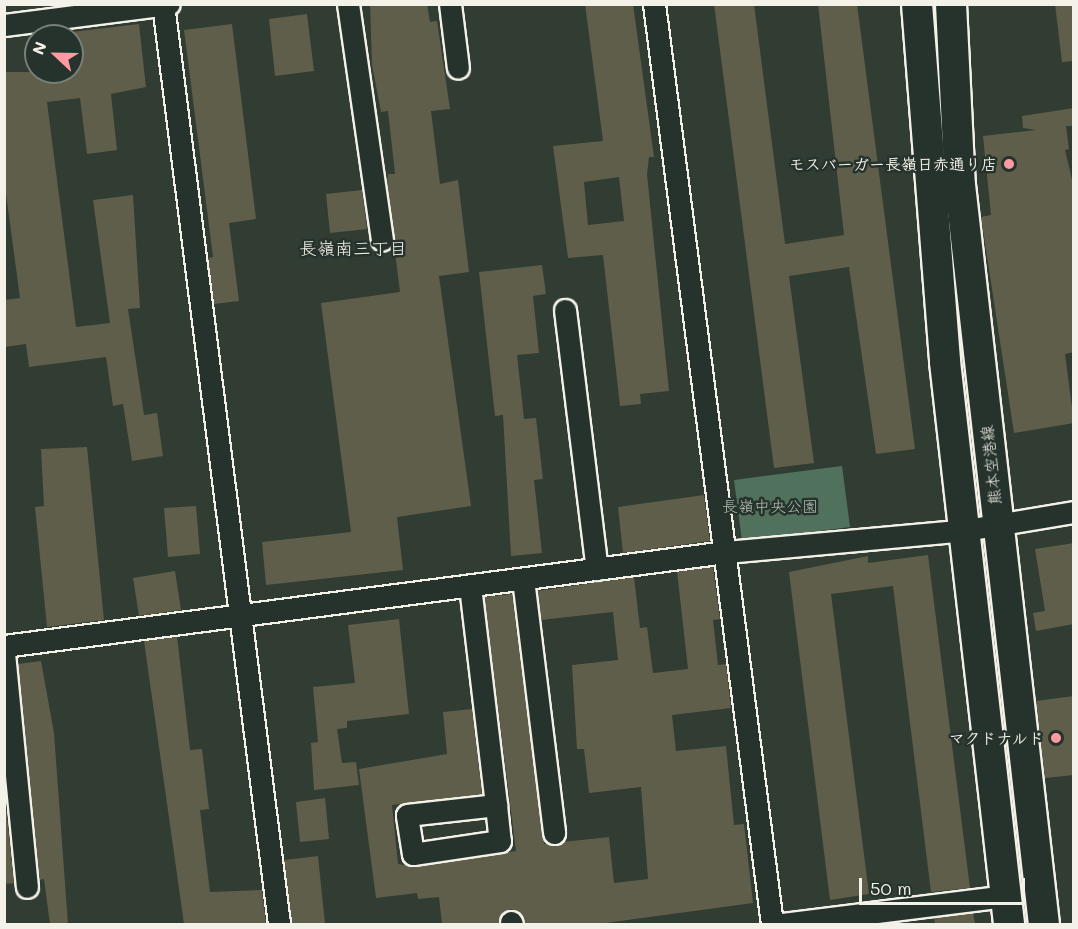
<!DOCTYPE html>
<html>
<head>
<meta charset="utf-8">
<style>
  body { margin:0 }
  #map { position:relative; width:1078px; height:929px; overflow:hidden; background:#313c33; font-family:Mali,"Klee One",sans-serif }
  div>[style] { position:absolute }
  .green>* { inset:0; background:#50715c }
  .building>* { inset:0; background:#5f5e4a }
  .roads { filter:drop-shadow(2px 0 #f4f1e8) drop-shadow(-2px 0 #f4f1e8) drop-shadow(0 2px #f4f1e8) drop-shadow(0 -2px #f4f1e8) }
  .street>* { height:21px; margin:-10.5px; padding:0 10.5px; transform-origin:10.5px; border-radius:10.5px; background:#26332d }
  .secondary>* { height:30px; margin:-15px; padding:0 15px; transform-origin:15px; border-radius:15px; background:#26332d }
  .dots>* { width:16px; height:16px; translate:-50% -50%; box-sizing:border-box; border:3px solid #26332d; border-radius:50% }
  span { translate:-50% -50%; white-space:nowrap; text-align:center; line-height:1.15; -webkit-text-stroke:5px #26332d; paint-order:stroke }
  .poi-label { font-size:16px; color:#f4f1e8; font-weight:700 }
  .right { translate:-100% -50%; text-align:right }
  .street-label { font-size:16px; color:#f4f1e8 }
  .park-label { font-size:16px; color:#b2beb0 }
  .neighbourhood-label { font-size:18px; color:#f4f1e8 }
  .frame { position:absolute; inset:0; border:6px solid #f4f1e8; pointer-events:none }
  .north { position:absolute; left:24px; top:24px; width:60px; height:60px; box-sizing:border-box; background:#26332d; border:2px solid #787f78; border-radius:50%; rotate:292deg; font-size:16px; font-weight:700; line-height:24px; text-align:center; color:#f4f1e8 }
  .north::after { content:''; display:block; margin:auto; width:21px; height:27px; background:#ff9aa2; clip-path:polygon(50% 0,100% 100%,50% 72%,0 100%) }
  .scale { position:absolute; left:859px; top:878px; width:166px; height:27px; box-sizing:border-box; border:3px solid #f4f1e8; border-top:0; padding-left:8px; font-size:18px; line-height:21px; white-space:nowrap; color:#f4f1e8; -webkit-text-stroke:4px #26332d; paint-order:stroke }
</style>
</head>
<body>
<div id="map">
  <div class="green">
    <i style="clip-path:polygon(939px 64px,964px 380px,973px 439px,968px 439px,938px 163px)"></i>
    <i style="clip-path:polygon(842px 466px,850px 527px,742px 541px,734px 480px)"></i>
    <i style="clip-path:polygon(996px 604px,1030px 924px,1023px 924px,1004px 756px)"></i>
  </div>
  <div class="building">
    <i style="clip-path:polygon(370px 4px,427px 4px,430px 22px,437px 21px,450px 109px,431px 111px,440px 184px,458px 180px,469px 272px,439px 276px,471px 506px,397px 517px,403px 570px,266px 585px,262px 542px,351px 532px,321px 303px,400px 292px,387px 187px,388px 174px,395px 174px,388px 111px,381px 112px,372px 65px)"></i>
    <i style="clip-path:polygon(evenodd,585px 4px,633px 4px,654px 157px,649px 157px,647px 174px,669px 391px,640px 394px,641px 404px,620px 406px,603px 255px,568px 258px,553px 146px,603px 141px,585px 4px,619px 177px,624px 221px,588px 225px,584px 182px,619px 177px)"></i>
    <i style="clip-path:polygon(714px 4px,754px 4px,785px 244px,844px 235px,818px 4px,857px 4px,915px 449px,876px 454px,849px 267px,789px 276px,814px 463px,774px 468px)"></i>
    <i style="clip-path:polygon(1055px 4px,1074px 4px,1074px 61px,1062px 62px)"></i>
    <i style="clip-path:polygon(307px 14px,314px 71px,275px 76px,269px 19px)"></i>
    <i style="clip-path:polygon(139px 24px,146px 87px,111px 94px,117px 150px,87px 154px,80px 98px,47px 102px,76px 327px,110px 323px,93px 200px,133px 195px,140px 308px,128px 309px,144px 415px,157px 413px,163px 456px,132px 461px,123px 404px,113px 406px,106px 357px,29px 367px,26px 344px,4px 347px,4px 300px,20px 298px,4px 179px,4px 72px,72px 72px,72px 32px)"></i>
    <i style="clip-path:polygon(232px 24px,256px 219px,229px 223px,239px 301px,214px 304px,208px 258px,213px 257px,184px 30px)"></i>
    <i style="clip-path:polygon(1074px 108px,1074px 126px,1066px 126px,1069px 149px,1065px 150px,1074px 188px,1074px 352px,1065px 354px,1074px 423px,1014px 433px,981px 217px,991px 215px,983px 136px,1036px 130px,1023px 128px,1022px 116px)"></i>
    <i style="clip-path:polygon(362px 190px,367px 229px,330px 233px,326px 194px)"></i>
    <i style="clip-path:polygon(542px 265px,546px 294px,533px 296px,539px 353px,517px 355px,524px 419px,536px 418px,543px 479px,534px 480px,542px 553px,511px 556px,503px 415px,495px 416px,479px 272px)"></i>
    <i style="clip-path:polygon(87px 447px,104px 620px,47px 627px,35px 507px,44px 506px,41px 449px)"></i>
    <i style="clip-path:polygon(704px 495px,710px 541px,623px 553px,618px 507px)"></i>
    <i style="clip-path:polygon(196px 506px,200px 554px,168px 557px,164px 508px)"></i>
    <i style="clip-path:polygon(1074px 543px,1074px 624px,1036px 631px,1033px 613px,1045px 611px,1035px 549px)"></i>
    <i style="clip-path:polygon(928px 555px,970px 888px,931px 892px,893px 586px,831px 594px,869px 894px,830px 900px,789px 572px,868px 556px,868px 563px)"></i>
    <i style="clip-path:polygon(713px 567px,720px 619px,713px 620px,718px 665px,726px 664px,731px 708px,672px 715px,676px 751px,726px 746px,734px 825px,744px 824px,753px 903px,598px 924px,525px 924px,511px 909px,501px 915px,499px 924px,442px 924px,439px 897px,418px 899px,417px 893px,376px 898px,359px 769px,447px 754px,443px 712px,472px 709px,482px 794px,392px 805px,398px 864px,415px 867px,516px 851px,484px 597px,512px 594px,544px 844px,609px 837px,614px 883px,648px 879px,641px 787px,589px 793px,584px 749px,577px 749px,572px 665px,618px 660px,613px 612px,541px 620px,537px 591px,634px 577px,640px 628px,647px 627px,653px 673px,688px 669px,677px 571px)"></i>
    <i style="clip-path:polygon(175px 571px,181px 610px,139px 616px,133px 578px)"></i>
    <i style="clip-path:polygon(399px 619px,409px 714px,347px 721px,347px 728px,337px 729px,342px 763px,356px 762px,359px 785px,314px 790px,311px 743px,318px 742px,313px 687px,355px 683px,348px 625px)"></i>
    <i style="clip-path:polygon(177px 636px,190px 750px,202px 749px,209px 809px,200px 810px,210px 892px,262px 890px,266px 924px,184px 924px,144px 641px)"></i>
    <i style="clip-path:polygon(41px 661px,54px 733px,68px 924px,50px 924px,44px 879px,39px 880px,18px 664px)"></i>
    <i style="clip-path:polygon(1074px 696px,1074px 775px,1045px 778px,1036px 701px)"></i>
    <i style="clip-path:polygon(4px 788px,14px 883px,4px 884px)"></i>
    <i style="clip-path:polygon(325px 798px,329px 839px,300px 842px,296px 802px)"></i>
    <i style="clip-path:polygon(318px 856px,325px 924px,291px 924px,284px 860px)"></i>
    <i style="clip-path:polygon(973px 913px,975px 924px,935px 924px,934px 918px)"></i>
  </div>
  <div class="roads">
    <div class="street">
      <i style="left:163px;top:4px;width:927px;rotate:82.81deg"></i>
      <i style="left:348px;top:4px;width:238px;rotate:81.8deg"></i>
      <i style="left:450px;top:4px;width:64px;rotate:82.9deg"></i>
      <i style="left:654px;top:4px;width:928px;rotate:82.69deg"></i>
      <i style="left:4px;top:25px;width:166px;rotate:-7.3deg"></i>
      <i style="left:565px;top:310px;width:261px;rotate:83deg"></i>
      <i style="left:523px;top:579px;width:256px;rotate:83deg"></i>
      <i style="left:470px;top:586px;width:221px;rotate:83.2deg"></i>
      <i style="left:496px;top:805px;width:36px;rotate:84deg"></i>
      <i style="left:500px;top:841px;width:88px;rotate:171.5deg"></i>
      <i style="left:413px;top:854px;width:39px;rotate:-99deg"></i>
      <i style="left:407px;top:815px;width:90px;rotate:-6.4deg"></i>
      <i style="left:4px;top:646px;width:728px;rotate:-7.42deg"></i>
      <i style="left:726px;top:552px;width:241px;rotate:-5.2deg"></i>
      <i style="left:966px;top:530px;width:109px;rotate:-9.5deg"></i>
      <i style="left:4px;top:653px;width:235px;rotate:84.4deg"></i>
      <i style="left:511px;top:922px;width:2px;rotate:63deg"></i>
      <i style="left:781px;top:924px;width:227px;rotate:-7.1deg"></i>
    </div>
    <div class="secondary">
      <i style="left:917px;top:4px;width:359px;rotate:85.5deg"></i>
      <i style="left:945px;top:362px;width:566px;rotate:83.5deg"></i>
      <i style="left:951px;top:4px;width:181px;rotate:87.2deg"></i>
      <i style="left:960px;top:185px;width:744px;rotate:83.52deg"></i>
    </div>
  </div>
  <div class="dots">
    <i style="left:1009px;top:164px;background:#ff9aa2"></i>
    <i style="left:1056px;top:738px;background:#ff9aa2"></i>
  </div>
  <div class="poi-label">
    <span class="right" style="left:997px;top:164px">モスバーガー長嶺日赤通り店</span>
    <span class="right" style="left:1044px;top:738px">マクドナルド</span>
  </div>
  <div class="street-label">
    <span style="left:991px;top:465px;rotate:-96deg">熊本空港線</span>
  </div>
  <div class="park-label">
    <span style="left:770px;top:506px">長嶺中央公園</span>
  </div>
  <div class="neighbourhood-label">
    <span style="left:353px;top:248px">長嶺南三丁目</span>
  </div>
  <div class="frame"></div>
  <div class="north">N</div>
  <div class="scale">50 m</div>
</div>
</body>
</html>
